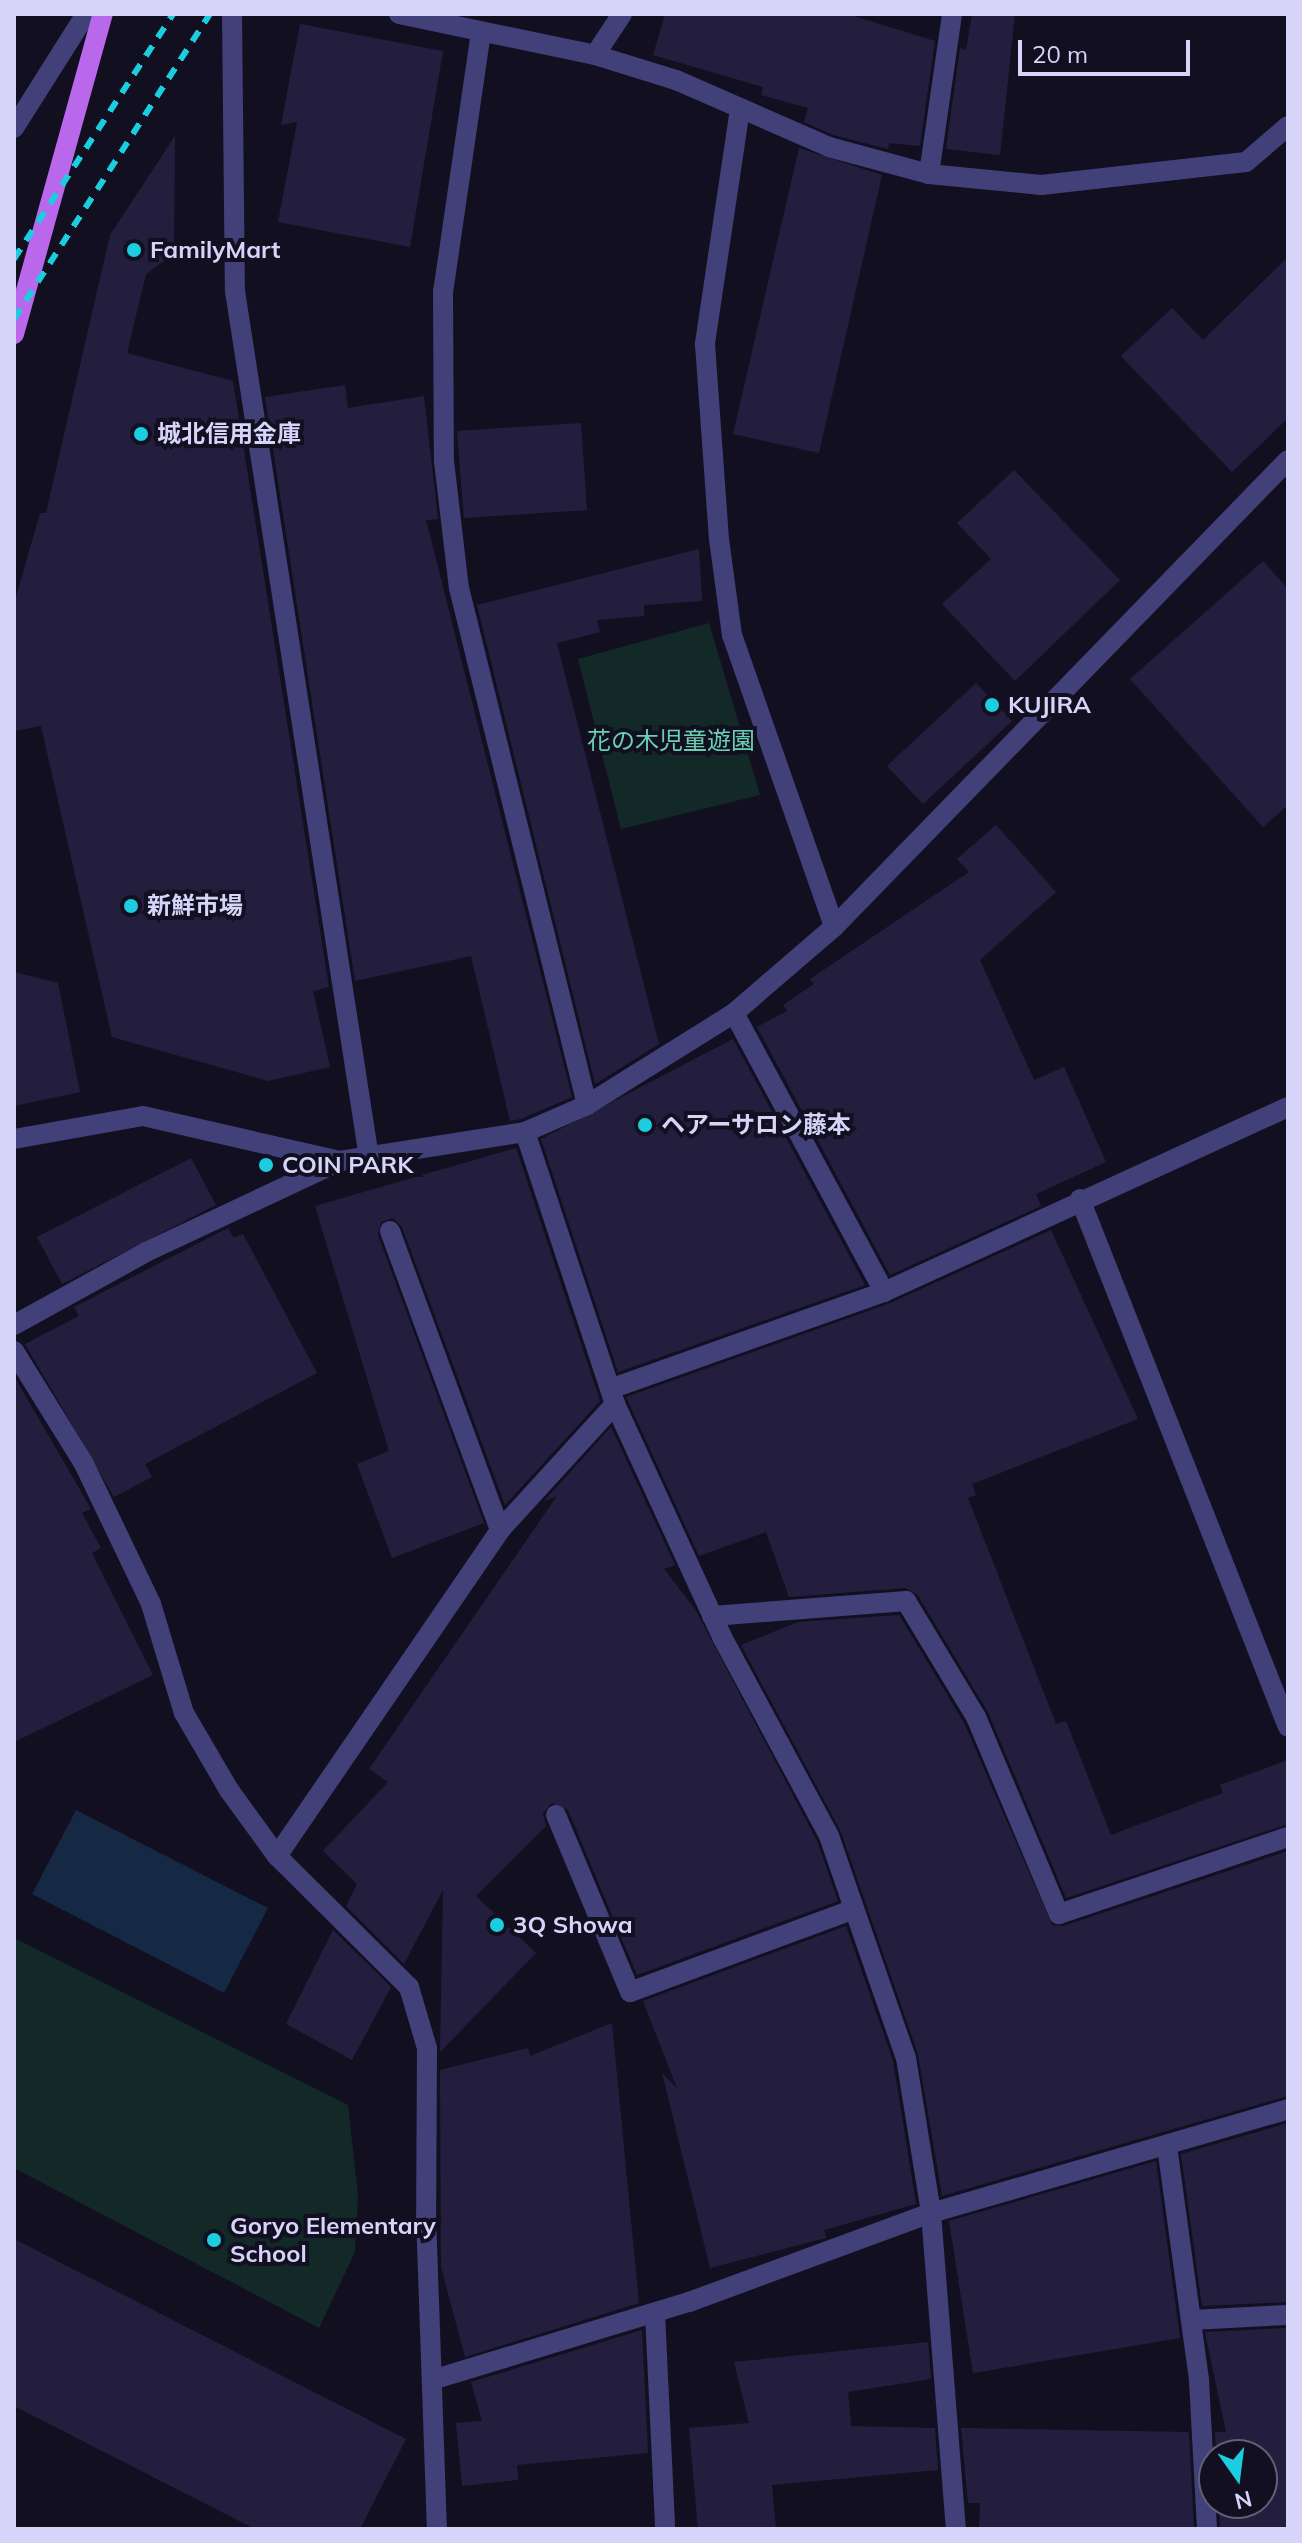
<!DOCTYPE html>
<html>
<head>
<meta charset="utf-8">
<style>
  body { margin:0 }
  #map { position:relative; width:1302px; height:2543px; overflow:hidden; background:#121020; font-family:Mulish,"Noto Sans JP",sans-serif }
  div>[style] { position:absolute }
  .green>* { inset:0; background:#132928 }
  .water>* { inset:0; background:#152844 }
  .building>* { inset:0; background:#241e3e }
  .service>* { height:20px; margin:-10px; padding:0 10px; transform-origin:10px; border-radius:10px; background:#424079 }
  .minor>* { height:20px; margin:-10px; padding:0 10px; transform-origin:10px; border-radius:10px; background:#424079 }
  .tertiary>* { height:20px; margin:-10px; padding:0 10px; transform-origin:10px; border-radius:10px; background:#424079 }
  .primary>* { height:20px; margin:-10px; padding:0 10px; transform-origin:10px; border-radius:10px; background:#b968ec }
  .rail>* { height:6px; margin-top:-3px; transform-origin:0; background:repeating-linear-gradient(90deg,#1bcdde 0 12px,transparent 0 22px) }
  .dots>* { width:22px; height:22px; translate:-50% -50%; box-sizing:border-box; border:4px solid #121020; border-radius:50% }
  span { translate:-50% -50%; white-space:nowrap; text-align:center; line-height:1.15; -webkit-text-stroke:8px #121020; paint-order:stroke }
  .poi-label { font-size:24px; color:#d7d4fa; font-weight:700 }
  .left { translate:0 -50%; text-align:left }
  .park-label { font-size:24px; color:#69d0b5 }
  .frame { position:absolute; inset:0; border:16px solid #d7d4fa; pointer-events:none }
  .north { position:absolute; left:1198px; top:2439px; width:80px; height:80px; box-sizing:border-box; background:#121020; border:2px solid #615e77; border-radius:50%; rotate:166deg; font-size:22px; font-weight:700; line-height:32px; text-align:center; color:#d7d4fa }
  .north::after { content:''; display:block; margin:auto; width:28px; height:36px; background:#1bcdde; clip-path:polygon(50% 0,100% 100%,50% 72%,0 100%) }
  .scale { position:absolute; left:1018px; top:40px; width:172px; height:36px; box-sizing:border-box; border:4px solid #d7d4fa; border-top:0; padding-left:10px; font-size:24px; line-height:28px; white-space:nowrap; color:#d7d4fa; -webkit-text-stroke:6px #121020; paint-order:stroke }
</style>
</head>
<body>
<div id="map">
  <div class="green">
    <i style="clip-path:polygon(709px 623px,760px 795px,621px 829px,578px 659px)"></i>
    <i style="clip-path:polygon(14px 1938px,348px 2105px,358px 2196px,355px 2252px,319px 2328px,14px 2168px)"></i>
  </div>
  <div class="water">
    <i style="clip-path:polygon(76px 1810px,268px 1908px,224px 1993px,32px 1894px)"></i>
  </div>
  <div class="building">
    <i style="clip-path:polygon(665px 14px,847px 14px,935px 41px,920px 146px,889px 143px,888px 149px,833px 135px,804px 122px,808px 108px,761px 95px,763px 87px,653px 55px)"></i>
    <i style="clip-path:polygon(972px 14px,1015px 14px,1000px 155px,946px 149px,960px 48px,966px 50px)"></i>
    <i style="clip-path:polygon(300px 24px,443px 51px,410px 247px,278px 222px,297px 122px,281px 125px)"></i>
    <i style="clip-path:polygon(175px 136px,174px 254px,146px 274px,127px 353px,233px 381px,329px 987px,313px 991px,330px 1067px,268px 1081px,112px 1037px,41px 726px,14px 731px,14px 604px,40px 513px,46px 513px,110px 235px)"></i>
    <i style="clip-path:polygon(799px 148px,882px 175px,819px 453px,733px 434px)"></i>
    <i style="clip-path:polygon(1288px 257px,1288px 418px,1232px 472px,1121px 356px,1172px 308px,1203px 340px)"></i>
    <i style="clip-path:polygon(345px 385px,348px 408px,424px 396px,438px 519px,426px 520px,572px 1097px,521px 1119px,510px 1121px,471px 956px,355px 981px,265px 397px)"></i>
    <i style="clip-path:polygon(581px 423px,587px 510px,464px 518px,457px 431px)"></i>
    <i style="clip-path:polygon(1014px 470px,1120px 580px,1015px 681px,942px 604px,991px 559px,957px 523px)"></i>
    <i style="clip-path:polygon(699px 549px,702px 601px,644px 605px,644px 616px,597px 620px,600px 632px,557px 643px,659px 1044px,595px 1084px,477px 605px)"></i>
    <i style="clip-path:polygon(1263px 561px,1288px 589px,1288px 805px,1263px 827px,1130px 679px)"></i>
    <i style="clip-path:polygon(976px 683px,1012px 721px,923px 804px,887px 766px)"></i>
    <i style="clip-path:polygon(996px 825px,1056px 892px,980px 960px,1034px 1080px,1064px 1067px,1106px 1162px,1036px 1194px,1041px 1206px,890px 1275px,757px 1027px,787px 1011px,783px 1005px,814px 984px,810px 979px,969px 872px,957px 859px)"></i>
    <i style="clip-path:polygon(14px 972px,58px 983px,80px 1092px,14px 1106px)"></i>
    <i style="clip-path:polygon(733px 1039px,865px 1285px,618px 1372px,541px 1139px)"></i>
    <i style="clip-path:polygon(516px 1148px,600px 1401px,505px 1505px,402px 1227px,393px 1218px,381px 1222px,378px 1235px,484px 1523px,392px 1558px,357px 1464px,389px 1451px,315px 1206px)"></i>
    <i style="clip-path:polygon(191px 1158px,216px 1205px,62px 1284px,37px 1237px)"></i>
    <i style="clip-path:polygon(228px 1228px,234px 1238px,243px 1234px,317px 1373px,145px 1464px,152px 1477px,114px 1497px,25px 1344px,79px 1316px,74px 1307px)"></i>
    <i style="clip-path:polygon(1051px 1230px,1138px 1419px,972px 1484px,976px 1495px,968px 1498px,1056px 1724px,1066px 1721px,1111px 1835px,1223px 1793px,1220px 1785px,1288px 1760px,1288px 1824px,1066px 1898px,988px 1712px,917px 1594px,905px 1588px,789px 1597px,766px 1532px,699px 1556px,626px 1397px,888px 1304px)"></i>
    <i style="clip-path:polygon(14px 1376px,91px 1509px,82px 1513px,101px 1548px,92px 1553px,153px 1675px,14px 1742px)"></i>
    <i style="clip-path:polygon(611px 1427px,675px 1565px,664px 1569px,695px 1609px,817px 1841px,838px 1901px,637px 1975px,568px 1810px,552px 1803px,543px 1813px,546px 1826px,476px 1896px,536px 1953px,440px 2052px,443px 1890px,404px 1964px,346px 1906px,357px 1884px,323px 1851px,388px 1782px,369px 1769px,557px 1496px,544px 1501px)"></i>
    <i style="clip-path:polygon(899px 1615px,964px 1723px,1052px 1925px,1063px 1926px,1288px 1851px,1288px 2096px,942px 2196px,918px 2054px,841px 1832px,741px 1645px,798px 1622px)"></i>
    <i style="clip-path:polygon(846px 1926px,893px 2061px,916px 2204px,824px 2230px,826px 2238px,710px 2268px,662px 2073px,677px 2088px,643px 2001px)"></i>
    <i style="clip-path:polygon(333px 1930px,391px 1987px,352px 2060px,286px 2024px)"></i>
    <i style="clip-path:polygon(612px 2023px,639px 2303px,465px 2357px,441px 2267px,440px 2070px,528px 2048px,530px 2056px)"></i>
    <i style="clip-path:polygon(1288px 2123px,1288px 2302px,1202px 2306px,1181px 2154px)"></i>
    <i style="clip-path:polygon(1156px 2161px,1180px 2338px,973px 2373px,949px 2221px)"></i>
    <i style="clip-path:polygon(14px 2239px,406px 2439px,360px 2529px,255px 2529px,14px 2406px)"></i>
    <i style="clip-path:polygon(1288px 2328px,1288px 2529px,1220px 2529px,1219px 2503px,1262px 2503px,1262px 2455px,1216px 2455px,1215px 2432px,1226px 2432px,1205px 2332px)"></i>
    <i style="clip-path:polygon(642px 2330px,648px 2453px,517px 2465px,518px 2480px,462px 2486px,456px 2423px,482px 2421px,471px 2382px)"></i>
    <i style="clip-path:polygon(928px 2342px,931px 2379px,848px 2392px,851px 2426px,935px 2428px,938px 2470px,772px 2485px,776px 2529px,698px 2529px,689px 2428px,749px 2423px,734px 2362px)"></i>
    <i style="clip-path:polygon(961px 2428px,1189px 2432px,1194px 2529px,979px 2529px,980px 2503px,968px 2503px)"></i>
  </div>
  <div class="service">
    <i style="left:232px;top:14px;width:277px;rotate:89.4deg"></i>
    <i style="left:235px;top:291px;width:877px;rotate:81.21deg"></i>
    <i style="left:481px;top:32px;width:262px;rotate:98.3deg"></i>
    <i style="left:443px;top:291px;width:170px;rotate:89.7deg"></i>
    <i style="left:444px;top:461px;width:128px;rotate:83.3deg"></i>
    <i style="left:459px;top:588px;width:533px;rotate:76.09deg"></i>
    <i style="left:595px;top:55px;width:49px;rotate:-56.6deg"></i>
    <i style="left:929px;top:174px;width:162px;rotate:-81.8deg"></i>
    <i style="left:734px;top:1013px;width:317px;rotate:61.7deg"></i>
    <i style="left:525px;top:1132px;width:287px;rotate:71.7deg"></i>
    <i style="left:615px;top:1404px;width:256px;rotate:65.3deg"></i>
    <i style="left:722px;top:1637px;width:226px;rotate:61.7deg"></i>
    <i style="left:829px;top:1836px;width:235px;rotate:70.9deg"></i>
    <i style="left:906px;top:2058px;width:157px;rotate:80.8deg"></i>
    <i style="left:931px;top:2213px;width:317px;rotate:85.5deg"></i>
    <i style="left:390px;top:1231px;width:319px;rotate:69.8deg"></i>
    <i style="left:610px;top:1389px;width:291px;rotate:-19.5deg"></i>
    <i style="left:884px;top:1292px;width:444px;rotate:-24.6deg"></i>
    <i style="left:712px;top:1616px;width:195px;rotate:-4.4deg"></i>
    <i style="left:906px;top:1601px;width:135px;rotate:58.9deg"></i>
    <i style="left:976px;top:1717px;width:214px;rotate:67.2deg"></i>
    <i style="left:1059px;top:1914px;width:242px;rotate:-18.6deg"></i>
    <i style="left:556px;top:1815px;width:192px;rotate:67.3deg"></i>
    <i style="left:630px;top:1992px;width:239px;rotate:-20.3deg"></i>
    <i style="left:277px;top:1856px;width:395px;rotate:-55.6deg"></i>
    <i style="left:500px;top:1530px;width:171px;rotate:-47.6deg"></i>
    <i style="left:1167px;top:2146px;width:237px;rotate:82.2deg"></i>
    <i style="left:1199px;top:2381px;width:148px;rotate:86.9deg"></i>
    <i style="left:655px;top:2313px;width:216px;rotate:87.3deg"></i>
    <i style="left:1191px;top:2320px;width:97px;rotate:-3deg"></i>
  </div>
  <div class="minor">
    <i style="left:399px;top:14px;width:200px;rotate:11.8deg"></i>
    <i style="left:595px;top:55px;width:85px;rotate:17.2deg"></i>
    <i style="left:676px;top:80px;width:167px;rotate:23.6deg"></i>
    <i style="left:829px;top:147px;width:104px;rotate:15.1deg"></i>
    <i style="left:929px;top:174px;width:113px;rotate:5.6deg"></i>
    <i style="left:1041px;top:185px;width:206px;rotate:-6.4deg"></i>
    <i style="left:1246px;top:162px;width:55px;rotate:-40.6deg"></i>
    <i style="left:740px;top:109px;width:238px;rotate:98.5deg"></i>
    <i style="left:705px;top:344px;width:196px;rotate:85.9deg"></i>
    <i style="left:719px;top:539px;width:97px;rotate:82.3deg"></i>
    <i style="left:732px;top:635px;width:309px;rotate:70.7deg"></i>
    <i style="left:14px;top:1139px;width:131px;rotate:-10.1deg"></i>
    <i style="left:143px;top:1116px;width:202px;rotate:12.9deg"></i>
    <i style="left:340px;top:1161px;width:187px;rotate:-8.9deg"></i>
    <i style="left:525px;top:1132px;width:68px;rotate:-23.5deg"></i>
    <i style="left:587px;top:1105px;width:173px;rotate:-32deg"></i>
    <i style="left:734px;top:1013px;width:132px;rotate:-40.7deg"></i>
    <i style="left:834px;top:927px;width:651px;rotate:-45.81deg"></i>
    <i style="left:1080px;top:1199px;width:567px;rotate:68.5deg"></i>
    <i style="left:14px;top:1325px;width:151px;rotate:-28.9deg"></i>
    <i style="left:146px;top:1252px;width:214px;rotate:-25.1deg"></i>
    <i style="left:14px;top:1351px;width:133px;rotate:58.2deg"></i>
    <i style="left:84px;top:1464px;width:155px;rotate:64.4deg"></i>
    <i style="left:151px;top:1604px;width:114px;rotate:73.2deg"></i>
    <i style="left:184px;top:1713px;width:89px;rotate:59.7deg"></i>
    <i style="left:229px;top:1790px;width:82px;rotate:54deg"></i>
    <i style="left:277px;top:1856px;width:186px;rotate:44.8deg"></i>
    <i style="left:409px;top:1987px;width:64px;rotate:73.6deg"></i>
    <i style="left:427px;top:2048px;width:168px;rotate:90.3deg"></i>
    <i style="left:426px;top:2216px;width:313px;rotate:88deg"></i>
    <i style="left:432px;top:2380px;width:269px;rotate:-16.9deg"></i>
    <i style="left:689px;top:2302px;width:258px;rotate:-20.2deg"></i>
    <i style="left:931px;top:2213px;width:372px;rotate:-16.2deg"></i>
  </div>
  <div class="tertiary">
    <i style="left:14px;top:128px;width:135px;rotate:-57.7deg"></i>
  </div>
  <div class="primary">
    <i style="left:14px;top:334px;width:332px;rotate:-74.5deg"></i>
  </div>
  <div class="rail">
    <i style="left:14px;top:259px;width:292px;rotate:-57deg"></i>
    <i style="left:14px;top:319px;width:363px;rotate:-57.3deg"></i>
  </div>
  <div class="dots">
    <i style="left:134px;top:250px;background:#1bcdde"></i>
    <i style="left:141px;top:434px;background:#1bcdde"></i>
    <i style="left:992px;top:705px;background:#1bcdde"></i>
    <i style="left:131px;top:906px;background:#1bcdde"></i>
    <i style="left:645px;top:1125px;background:#1bcdde"></i>
    <i style="left:266px;top:1165px;background:#1bcdde"></i>
    <i style="left:497px;top:1925px;background:#1bcdde"></i>
    <i style="left:214px;top:2240px;background:#1bcdde"></i>
  </div>
  <div class="poi-label">
    <span class="left" style="left:150px;top:250px">FamilyMart</span>
    <span class="left" style="left:157px;top:434px">城北信用金庫</span>
    <span class="left" style="left:1008px;top:705px">KUJIRA</span>
    <span class="left" style="left:147px;top:906px">新鮮市場</span>
    <span class="left" style="left:661px;top:1125px">ヘアーサロン藤本</span>
    <span class="left" style="left:282px;top:1165px">COIN PARK</span>
    <span class="left" style="left:513px;top:1925px">3Q Showa</span>
    <span class="left" style="left:230px;top:2240px">Goryo Elementary<br>School</span>
  </div>
  <div class="park-label">
    <span style="left:671px;top:741px">花の木児童遊園</span>
  </div>
  <div class="frame"></div>
  <div class="north">N</div>
  <div class="scale">20 m</div>
</div>
</body>
</html>
